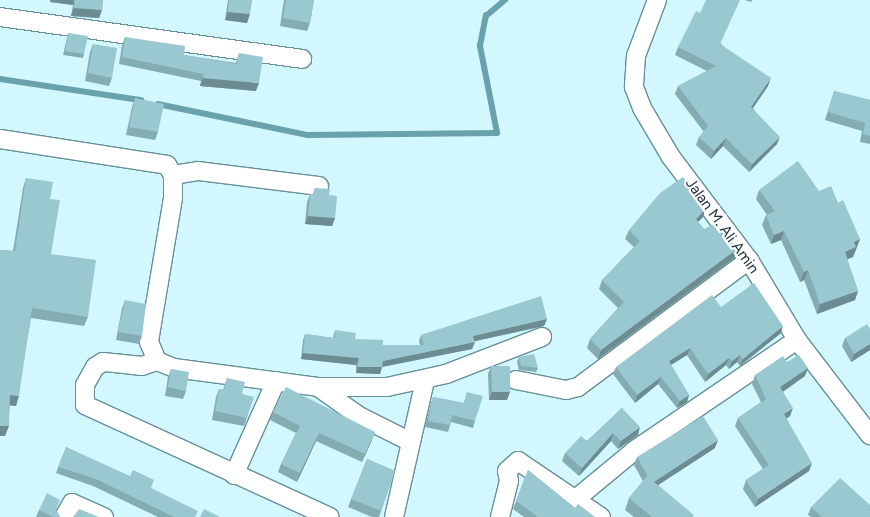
<!DOCTYPE html>
<html>
<head>
<meta charset="utf-8">
<style>
  body { margin:0 }
  #map { position:relative; width:870px; height:517px; overflow:hidden; background:#d2f7fe; font-family:Figtree,sans-serif }
  div>[style] { position:absolute }
  .stream>* { height:5.5px; margin:-2.75px; padding:0 2.75px; transform-origin:2.75px; border-radius:2.75px; background:#69a2ac }
  .roads { filter:drop-shadow(1px 0 #659198) drop-shadow(-1px 0 #659198) drop-shadow(0 1px #659198) drop-shadow(0 -1px #659198) }
  .street>* { height:18px; margin:-9px; padding:0 9px; transform-origin:9px; border-radius:9px; background:#fff }
  .wall>* { inset:0; background:#84acb3 }
  .shaded-wall>* { inset:0; background:#6c8c92 }
  .building>* { inset:0; background:#9ac8d0 }
  span { translate:-50% -50%; white-space:nowrap; text-align:center; line-height:1.15; -webkit-text-stroke:4.5px #fcfcfc; paint-order:stroke }
  .street-label { font-size:15px; color:#223437 }
</style>
</head>
<body>
<div id="map">
  <div class="stream">
    <i style="left:0;top:79px;width:143px;rotate:8.5deg"></i>
    <i style="left:158px;top:104px;width:153px;rotate:11.7deg"></i>
    <i style="left:308px;top:135px;width:189px;rotate:-0.6deg"></i>
    <i style="left:497px;top:133px;width:89px;rotate:-101.1deg"></i>
    <i style="left:480px;top:46px;width:31px;rotate:-79deg"></i>
    <i style="left:486px;top:16px;width:25px;rotate:-40deg"></i>
  </div>
  <div class="roads">
    <div class="street">
      <i style="left:657px;top:0;width:60px;rotate:110.6deg"></i>
      <i style="left:636px;top:56px;width:31px;rotate:94deg"></i>
      <i style="left:634px;top:87px;width:22px;rotate:69deg"></i>
      <i style="left:642px;top:108px;width:57px;rotate:59.4deg"></i>
      <i style="left:671px;top:157px;width:129px;rotate:52.9deg"></i>
      <i style="left:749px;top:260px;width:93px;rotate:59deg"></i>
      <i style="left:797px;top:340px;width:120px;rotate:52.5deg"></i>
      <i style="left:0;top:17px;width:305px;rotate:7.9deg"></i>
      <i style="left:0;top:139px;width:169px;rotate:8.8deg"></i>
      <i style="left:167px;top:165px;width:12px;rotate:59deg"></i>
      <i style="left:173px;top:175px;width:23px;rotate:90deg"></i>
      <i style="left:173px;top:198px;width:146px;rotate:99.5deg"></i>
      <i style="left:149px;top:342px;width:21px;rotate:67deg"></i>
      <i style="left:157px;top:361px;width:18px;rotate:22deg"></i>
      <i style="left:174px;top:368px;width:145px;rotate:7.5deg"></i>
      <i style="left:318px;top:387px;width:69px"></i>
      <i style="left:387px;top:387px;width:60px;rotate:-12.4deg"></i>
      <i style="left:446px;top:374px;width:103px;rotate:-21.1deg"></i>
      <i style="left:173px;top:175px;width:25px;rotate:-9deg"></i>
      <i style="left:198px;top:171px;width:122px;rotate:7.1deg"></i>
      <i style="left:157px;top:361px;width:16px;rotate:162deg"></i>
      <i style="left:142px;top:366px;width:39px;rotate:-174deg"></i>
      <i style="left:103px;top:362px;width:9px;rotate:148deg"></i>
      <i style="left:95px;top:367px;width:21px;rotate:119deg"></i>
      <i style="left:85px;top:385px;width:20px;rotate:90deg"></i>
      <i style="left:85px;top:405px;width:269px;rotate:24.6deg"></i>
      <i style="left:516px;top:380px;width:51px;rotate:11.3deg"></i>
      <i style="left:566px;top:390px;width:12px;rotate:-14deg"></i>
      <i style="left:578px;top:387px;width:213px;rotate:-36.6deg"></i>
      <i style="left:318px;top:387px;width:50px;rotate:35.3deg"></i>
      <i style="left:359px;top:416px;width:58px;rotate:26.6deg"></i>
      <i style="left:234px;top:475px;width:103px;rotate:-65.9deg"></i>
      <i style="left:577px;top:498px;width:75px;rotate:-39.6deg"></i>
      <i style="left:635px;top:450px;width:196px;rotate:-34.2deg"></i>
      <i style="left:64px;top:517px;width:16px;rotate:-60deg"></i>
      <i style="left:72px;top:503px;width:35px;rotate:24deg"></i>
      <i style="left:394px;top:517px;width:140px;rotate:-77.2deg"></i>
      <i style="left:500px;top:517px;width:37px;rotate:-76deg"></i>
      <i style="left:509px;top:481px;width:10px;rotate:-101deg"></i>
      <i style="left:507px;top:471px;width:15px;rotate:-42deg"></i>
      <i style="left:518px;top:461px;width:100px;rotate:34deg"></i>
    </div>
  </div>
  <div class="wall">
    <i style="clip-path:polygon(50px 0,103px 0,102px 10px,99px 18px,71px 16px,73px 5px,50px 2px)"></i>
    <i style="clip-path:polygon(228px 0,252px 0,247px 23px,225px 20px)"></i>
    <i style="clip-path:polygon(284px 0,314px 0,310px 23px,307px 31px,280px 26px)"></i>
    <i style="clip-path:polygon(745px 0,752px 0,751px 2px)"></i>
    <i style="clip-path:polygon(700px 13px,721px 44px,768px 86px,753px 108px,777px 144px,749px 172px,723px 146px,711px 159px,696px 145px,699px 137px,704px 132px,675px 94px,678px 86px,707px 71px,675px 55px,678px 47px)"></i>
    <i style="clip-path:polygon(68px 33px,84px 54px,83px 58px,63px 55px)"></i>
    <i style="clip-path:polygon(125px 37px,184px 55px,236px 63px,239px 53px,256px 91px,200px 86px,201px 81px,119px 64px,122px 45px)"></i>
    <i style="clip-path:polygon(93px 44px,112px 78px,109px 86px,85px 81px,90px 52px)"></i>
    <i style="clip-path:polygon(834px 91px,870px 100px,870px 144px,860px 142px,862px 131px,825px 120px)"></i>
    <i style="clip-path:polygon(135px 98px,158px 132px,155px 140px,126px 135px,132px 107px)"></i>
    <i style="clip-path:polygon(26px 178px,50px 199px,51px 254px,88px 317px,84px 326px,31px 318px,16px 406px,10px 405px,5px 436px,0 436px,0 250px,13px 251px,23px 188px)"></i>
    <i style="clip-path:polygon(315px 188px,329px 195px,335px 218px,332px 226px,305px 224px,307px 202px,310px 194px,313px 194px)"></i>
    <i style="clip-path:polygon(759px 190px,819px 191px,838px 203px,860px 239px,853px 257px,847px 259px,858px 291px,855px 300px,817px 314px,804px 280px,800px 282px,781px 240px,771px 244px,762px 225px,766px 215px,767px 215px,756px 199px)"></i>
    <i style="clip-path:polygon(703px 217px,698px 222px,704px 229px,734px 258px,598px 359px,587px 348px,590px 339px,618px 308px,599px 289px,602px 280px,634px 247px,625px 239px,629px 230px)"></i>
    <i style="clip-path:polygon(125px 300px,142px 336px,139px 344px,116px 340px,122px 308px)"></i>
    <i style="clip-path:polygon(721px 307px,781px 333px,740px 366px,737px 362px,729px 369px,726px 365px,705px 382px,687px 355px,671px 365px,689px 395px,687px 402px,677px 408px,658px 384px,635px 403px,613px 374px,616px 367px)"></i>
    <i style="clip-path:polygon(547px 319px,544px 326px,475px 341px,472px 349px,382px 367px,380px 374px,356px 373px,356px 365px,301px 359px,303px 340px,305px 334px,333px 338px,335px 330px,355px 339px,383px 345px,420px 345px,419px 341px,421px 335px)"></i>
    <i style="clip-path:polygon(870px 329px,870px 350px,851px 362px,842px 346px,845px 338px)"></i>
    <i style="clip-path:polygon(519px 357px,538px 368px,536px 372px,519px 370px,517px 362px)"></i>
    <i style="clip-path:polygon(787px 362px,805px 376px,782px 392px,790px 416px,786px 419px,809px 471px,755px 507px,743px 489px,746px 480px,763px 469px,735px 426px,738px 418px,761px 402px,752px 384px,755px 375px)"></i>
    <i style="clip-path:polygon(491px 366px,507px 400px,489px 400px,488px 374px)"></i>
    <i style="clip-path:polygon(171px 369px,186px 391px,183px 399px,165px 396px,168px 377px)"></i>
    <i style="clip-path:polygon(227px 378px,242px 394px,247px 418px,244px 426px,212px 420px,216px 397px,219px 389px,223px 390px)"></i>
    <i style="clip-path:polygon(467px 392px,475px 421px,473px 428px,451px 422px,448px 432px,425px 427px,431px 403px,433px 397px,464px 403px)"></i>
    <i style="clip-path:polygon(622px 408px,638px 435px,618px 449px,611px 441px,579px 476px,562px 461px,565px 453px,587px 441px)"></i>
    <i style="clip-path:polygon(273px 412px,372px 440px,362px 462px,316px 441px,297px 482px,278px 472px,281px 464px,296px 433px,270px 420px)"></i>
    <i style="clip-path:polygon(66px 447px,151px 488px,196px 517px,158px 517px,93px 486px,56px 473px)"></i>
    <i style="clip-path:polygon(715px 448px,658px 485px,693px 517px,634px 517px,625px 510px,629px 498px,643px 481px,634px 465px,637px 457px)"></i>
    <i style="clip-path:polygon(367px 459px,395px 471px,379px 517px,372px 517px,348px 507px)"></i>
    <i style="clip-path:polygon(528px 470px,575px 508px,595px 517px,524px 517px,513px 509px)"></i>
    <i style="clip-path:polygon(811px 507px,870px 517px,811px 517px,808px 515px)"></i>
    <i style="clip-path:polygon(39px 510px,56px 510px,60px 517px,36px 517px)"></i>
  </div>
  <div class="shaded-wall">
    <i style="clip-path:polygon(51px 0,74px 0,73px 5px,50px 2px)"></i>
    <i style="clip-path:polygon(74px 8px,102px 10px,99px 18px,71px 16px)"></i>
    <i style="clip-path:polygon(228px 12px,250px 14px,247px 23px,225px 20px)"></i>
    <i style="clip-path:polygon(203px 78px,259px 83px,256px 91px,200px 86px)"></i>
    <i style="clip-path:polygon(771px 78px,768px 86px,748px 115px,751px 107px)"></i>
    <i style="clip-path:polygon(780px 137px,777px 144px,749px 172px,752px 164px)"></i>
    <i style="clip-path:polygon(726px 138px,723px 146px,711px 159px,714px 151px)"></i>
    <i style="clip-path:polygon(706px 208px,703px 217px,692px 228px,696px 219px)"></i>
    <i style="clip-path:polygon(308px 216px,335px 218px,332px 226px,305px 224px)"></i>
    <i style="clip-path:polygon(784px 231px,781px 240px,771px 244px,774px 235px)"></i>
    <i style="clip-path:polygon(860px 239px,853px 257px,841px 262px,845px 252px,854px 242px)"></i>
    <i style="clip-path:polygon(737px 249px,734px 258px,598px 359px,601px 350px)"></i>
    <i style="clip-path:polygon(808px 270px,804px 280px,800px 282px,804px 272px)"></i>
    <i style="clip-path:polygon(858px 291px,855px 300px,817px 314px,820px 304px)"></i>
    <i style="clip-path:polygon(547px 319px,544px 326px,471px 342px,473px 336px)"></i>
    <i style="clip-path:polygon(783px 326px,781px 333px,740px 366px,743px 359px)"></i>
    <i style="clip-path:polygon(475px 342px,472px 349px,381px 367px,382px 367px,380px 374px,356px 373px,358px 367px,383px 361px)"></i>
    <i style="clip-path:polygon(870px 344px,870px 350px,851px 362px,854px 354px)"></i>
    <i style="clip-path:polygon(690px 348px,687px 355px,666px 368px,669px 361px)"></i>
    <i style="clip-path:polygon(303px 353px,359px 358px,356px 365px,301px 359px)"></i>
    <i style="clip-path:polygon(740px 355px,737px 362px,729px 369px,732px 361px)"></i>
    <i style="clip-path:polygon(729px 358px,726px 365px,705px 382px,708px 374px)"></i>
    <i style="clip-path:polygon(808px 368px,805px 376px,777px 396px,780px 387px)"></i>
    <i style="clip-path:polygon(661px 377px,658px 384px,635px 403px,637px 395px)"></i>
    <i style="clip-path:polygon(492px 392px,510px 392px,507px 400px,489px 400px)"></i>
    <i style="clip-path:polygon(10px 395px,19px 396px,16px 406px,7px 405px)"></i>
    <i style="clip-path:polygon(689px 395px,687px 402px,677px 408px,680px 401px)"></i>
    <i style="clip-path:polygon(793px 408px,790px 416px,781px 422px,784px 414px)"></i>
    <i style="clip-path:polygon(0 426px,9px 426px,5px 436px,0 436px)"></i>
    <i style="clip-path:polygon(640px 427px,638px 435px,618px 449px,621px 441px)"></i>
    <i style="clip-path:polygon(375px 432px,372px 440px,362px 462px,365px 454px)"></i>
    <i style="clip-path:polygon(319px 433px,316px 441px,297px 482px,300px 473px)"></i>
    <i style="clip-path:polygon(613px 433px,611px 441px,579px 476px,582px 468px)"></i>
    <i style="clip-path:polygon(718px 440px,715px 448px,649px 491px,651px 483px)"></i>
    <i style="clip-path:polygon(812px 463px,809px 471px,755px 507px,758px 499px)"></i>
  </div>
  <div class="building">
    <i style="clip-path:polygon(75px 0,103px 0,102px 10px,74px 8px)"></i>
    <i style="clip-path:polygon(229px 0,252px 0,250px 14px,228px 12px)"></i>
    <i style="clip-path:polygon(286px 0,314px 0,310px 23px,283px 18px)"></i>
    <i style="clip-path:polygon(706px 0,740px 0,720px 44px,771px 78px,751px 107px,780px 137px,752px 164px,726px 138px,714px 151px,699px 137px,708px 126px,678px 86px,716px 66px,678px 47px,696px 11px,700px 13px)"></i>
    <i style="clip-path:polygon(68px 33px,88px 36px,84px 54px,65px 51px)"></i>
    <i style="clip-path:polygon(125px 37px,185px 46px,184px 55px,237px 64px,239px 53px,263px 57px,259px 83px,203px 78px,203px 74px,122px 57px)"></i>
    <i style="clip-path:polygon(93px 44px,117px 48px,112px 78px,88px 73px)"></i>
    <i style="clip-path:polygon(834px 91px,870px 100px,870px 136px,863px 134px,865px 123px,828px 112px)"></i>
    <i style="clip-path:polygon(135px 98px,164px 104px,158px 132px,129px 127px)"></i>
    <i style="clip-path:polygon(798px 161px,819px 191px,831px 186px,838px 203px,843px 200px,860px 239px,854px 242px,856px 247px,845px 252px,858px 291px,820px 304px,808px 270px,804px 272px,784px 231px,774px 235px,766px 215px,775px 211px,759px 190px)"></i>
    <i style="clip-path:polygon(683px 177px,706px 208px,696px 219px,704px 229px,716px 223px,737px 249px,601px 350px,590px 339px,624px 302px,602px 280px,640px 241px,629px 230px,660px 193px)"></i>
    <i style="clip-path:polygon(26px 178px,53px 182px,50px 199px,60px 200px,51px 254px,96px 260px,88px 317px,32px 308px,19px 396px,10px 395px,9px 426px,0 426px,0 250px,15px 251px)"></i>
    <i style="clip-path:polygon(315px 188px,330px 189px,329px 195px,337px 196px,335px 218px,308px 216px,310px 194px,314px 194px)"></i>
    <i style="clip-path:polygon(754px 283px,783px 326px,743px 359px,740px 355px,732px 361px,729px 358px,708px 374px,690px 348px,669px 361px,689px 395px,680px 401px,661px 377px,637px 395px,616px 367px,712px 295px,721px 307px)"></i>
    <i style="clip-path:polygon(541px 296px,547px 319px,473px 336px,475px 342px,383px 361px,382px 367px,358px 367px,359px 358px,303px 353px,305px 334px,335px 338px,335px 330px,356px 333px,355px 339px,383px 340px,383px 345px,424px 345px,421px 335px)"></i>
    <i style="clip-path:polygon(125px 300px,146px 304px,142px 336px,118px 332px)"></i>
    <i style="clip-path:polygon(867px 324px,870px 329px,870px 344px,854px 354px,845px 338px)"></i>
    <i style="clip-path:polygon(534px 354px,538px 368px,521px 366px,519px 357px)"></i>
    <i style="clip-path:polygon(799px 355px,808px 368px,780px 387px,793px 408px,784px 414px,812px 463px,758px 499px,746px 480px,769px 465px,738px 418px,766px 399px,755px 375px,783px 356px,787px 362px)"></i>
    <i style="clip-path:polygon(491px 366px,510px 366px,510px 392px,492px 392px)"></i>
    <i style="clip-path:polygon(171px 369px,189px 372px,186px 391px,168px 387px)"></i>
    <i style="clip-path:polygon(227px 378px,245px 382px,242px 394px,254px 397px,247px 418px,215px 411px,219px 389px,224px 390px)"></i>
    <i style="clip-path:polygon(286px 387px,375px 432px,365px 454px,319px 433px,300px 473px,281px 464px,300px 426px,273px 412px)"></i>
    <i style="clip-path:polygon(467px 392px,483px 396px,475px 421px,452px 415px,450px 425px,428px 421px,433px 397px,464px 403px)"></i>
    <i style="clip-path:polygon(622px 408px,640px 427px,621px 441px,613px 433px,582px 468px,565px 453px,581px 436px,587px 441px)"></i>
    <i style="clip-path:polygon(703px 416px,718px 440px,654px 482px,648px 477px,637px 457px)"></i>
    <i style="clip-path:polygon(66px 447px,130px 476px,133px 470px,154px 480px,151px 488px,198px 511px,195px 517px,174px 517px,96px 479px,58px 467px)"></i>
    <i style="clip-path:polygon(367px 459px,395px 471px,381px 511px,351px 499px)"></i>
    <i style="clip-path:polygon(528px 470px,575px 508px,578px 504px,595px 517px,538px 517px,516px 501px)"></i>
    <i style="clip-path:polygon(647px 476px,694px 515px,692px 517px,652px 517px,629px 498px)"></i>
    <i style="clip-path:polygon(840px 478px,870px 505px,870px 517px,822px 517px,811px 507px)"></i>
    <i style="clip-path:polygon(47px 493px,60px 500px,56px 510px,60px 517px,53px 517px,39px 510px)"></i>
    <i style="clip-path:polygon(79px 509px,99px 517px,73px 517px)"></i>
    <i style="clip-path:polygon(204px 509px,220px 517px,200px 517px)"></i>
  </div>
  <div class="street-label">
    <span style="left:722px;top:226px;rotate:54deg">Jalan M. Ali Amin</span>
  </div>
</div>
</body>
</html>
